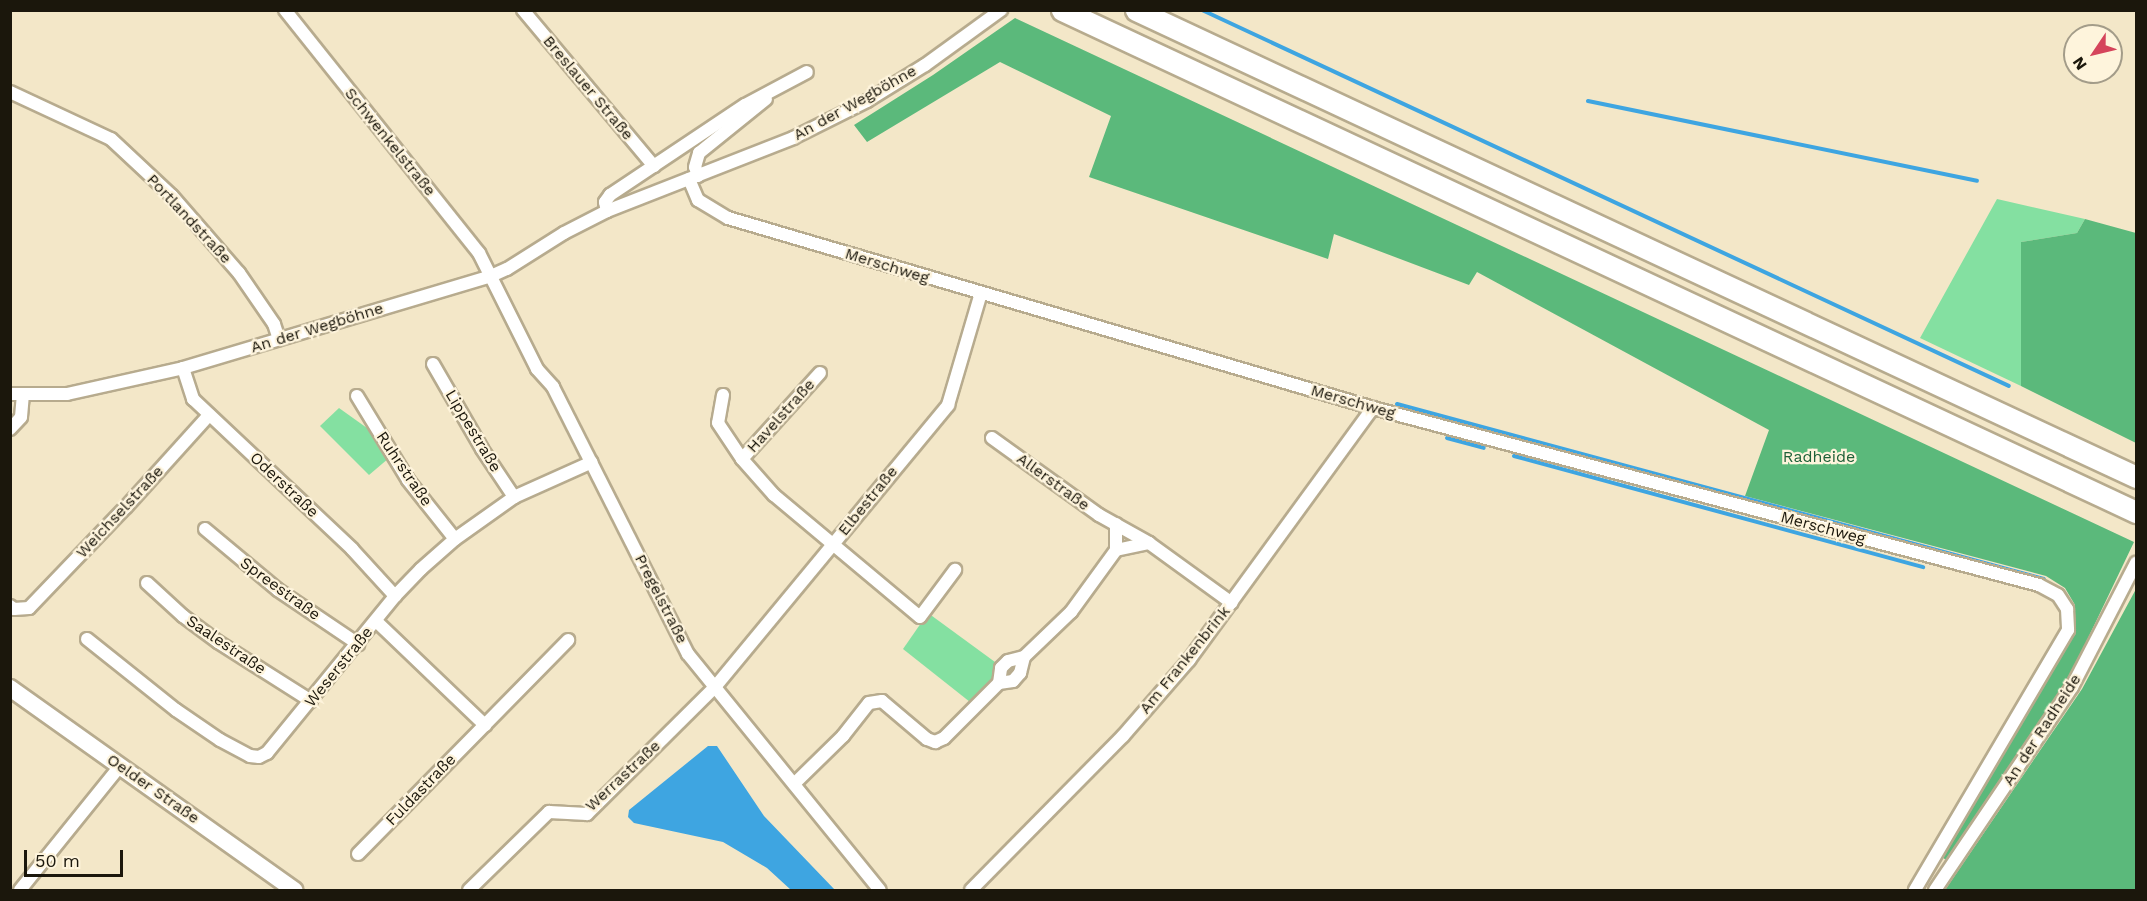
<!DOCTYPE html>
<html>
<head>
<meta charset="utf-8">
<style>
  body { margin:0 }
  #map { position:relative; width:2147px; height:901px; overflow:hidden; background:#f3e7c8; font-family:"Work Sans",sans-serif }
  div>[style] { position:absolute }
  .green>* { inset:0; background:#84e0a1 }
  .forest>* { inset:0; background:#5bb97b }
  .water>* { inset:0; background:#3ea5e1 }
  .stream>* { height:4px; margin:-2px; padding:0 2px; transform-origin:2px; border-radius:2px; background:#3ea5e1 }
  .roads { filter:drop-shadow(2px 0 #b7ab8e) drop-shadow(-2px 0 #b7ab8e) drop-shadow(0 2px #b7ab8e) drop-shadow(0 -2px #b7ab8e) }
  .street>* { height:12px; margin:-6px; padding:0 6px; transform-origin:6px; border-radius:6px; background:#fff }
  .secondary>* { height:16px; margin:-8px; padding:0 8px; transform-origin:8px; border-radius:8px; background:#fff }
  .highway>* { height:21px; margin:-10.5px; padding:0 10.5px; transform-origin:10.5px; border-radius:10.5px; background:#fff }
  span { translate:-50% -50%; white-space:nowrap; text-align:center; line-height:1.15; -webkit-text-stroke:4.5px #fef4dc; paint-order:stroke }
  .street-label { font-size:16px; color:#1b170c }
  .park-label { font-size:16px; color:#1e6138 }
  .frame { position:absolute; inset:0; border:12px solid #1b170c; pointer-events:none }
  .north { position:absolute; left:2063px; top:24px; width:60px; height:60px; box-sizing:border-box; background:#fef4dc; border:2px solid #a39c89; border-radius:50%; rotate:235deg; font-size:16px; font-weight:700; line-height:24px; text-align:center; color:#1b170c }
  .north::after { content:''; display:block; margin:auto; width:21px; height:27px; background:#d5445b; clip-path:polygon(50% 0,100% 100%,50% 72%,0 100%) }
  .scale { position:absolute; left:24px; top:850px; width:99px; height:27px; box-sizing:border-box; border:3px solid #1b170c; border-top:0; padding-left:8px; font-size:18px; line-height:21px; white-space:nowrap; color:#1b170c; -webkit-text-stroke:4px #fef4dc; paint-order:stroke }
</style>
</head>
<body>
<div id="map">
  <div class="green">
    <i style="clip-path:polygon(1997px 199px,2085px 219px,2077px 233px,2021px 242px,2021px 386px,1920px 338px)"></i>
    <i style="clip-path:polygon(339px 408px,374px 433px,389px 458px,369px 475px,320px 426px)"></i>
    <i style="clip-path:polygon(928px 613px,995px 662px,991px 682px,970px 702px,903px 649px)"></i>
  </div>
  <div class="forest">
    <i style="clip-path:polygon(1015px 18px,2134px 542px,2069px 678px,1946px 860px,1942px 857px,2075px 632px,2075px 605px,2065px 588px,2046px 576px,1745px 496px,1769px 430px,1477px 272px,1469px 285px,1334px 234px,1328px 259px,1089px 177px,1111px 116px,1000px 62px,867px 142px,854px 125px,933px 75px)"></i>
    <i style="clip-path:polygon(2085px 219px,2136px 233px,2136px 443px,2021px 386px,2021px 242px,2077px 233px)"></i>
    <i style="clip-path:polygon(2136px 589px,2136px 890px,1945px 890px,2082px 689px)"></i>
  </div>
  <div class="water">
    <i style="clip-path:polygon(708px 746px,717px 746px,764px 816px,835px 890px,791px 890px,767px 868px,723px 842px,634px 823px,628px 817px,629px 810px)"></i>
  </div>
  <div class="stream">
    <i style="left:1202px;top:10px;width:890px;rotate:24.98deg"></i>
    <i style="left:1588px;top:101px;width:397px;rotate:11.6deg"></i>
    <i style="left:1397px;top:404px;width:670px;rotate:15.14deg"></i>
    <i style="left:1447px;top:438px;width:38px;rotate:15deg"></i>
    <i style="left:1514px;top:456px;width:424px;rotate:15.2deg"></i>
  </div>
  <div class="roads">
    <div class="street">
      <i style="left:285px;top:10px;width:311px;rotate:51.4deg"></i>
      <i style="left:479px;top:253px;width:130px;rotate:63.4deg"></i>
      <i style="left:537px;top:369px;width:24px;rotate:48deg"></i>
      <i style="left:553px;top:387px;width:299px;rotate:63.2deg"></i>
      <i style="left:688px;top:654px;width:304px;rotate:50.9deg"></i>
      <i style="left:523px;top:10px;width:204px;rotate:50deg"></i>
      <i style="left:10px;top:92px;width:111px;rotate:25deg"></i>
      <i style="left:111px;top:139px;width:83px;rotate:43.1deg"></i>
      <i style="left:172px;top:196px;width:102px;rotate:49deg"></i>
      <i style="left:239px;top:273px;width:62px;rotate:55.5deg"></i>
      <i style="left:274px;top:324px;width:16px;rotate:72deg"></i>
      <i style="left:698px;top:176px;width:9px;rotate:-108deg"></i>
      <i style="left:695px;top:167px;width:15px;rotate:-74deg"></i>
      <i style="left:699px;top:153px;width:86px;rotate:-38.9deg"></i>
      <i style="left:689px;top:179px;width:23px;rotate:67deg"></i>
      <i style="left:698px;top:200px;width:35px;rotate:31deg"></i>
      <i style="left:728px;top:218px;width:672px;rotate:16.41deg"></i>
      <i style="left:1373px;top:408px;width:689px;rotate:14.88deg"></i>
      <i style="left:2039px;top:585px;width:21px;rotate:28deg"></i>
      <i style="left:2058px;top:595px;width:17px;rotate:57deg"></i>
      <i style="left:2067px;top:609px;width:21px;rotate:87deg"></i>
      <i style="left:2068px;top:630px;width:302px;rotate:120.5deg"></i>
      <i style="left:607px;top:211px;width:9px;rotate:-103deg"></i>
      <i style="left:605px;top:202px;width:9px;rotate:-54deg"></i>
      <i style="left:610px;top:195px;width:162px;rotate:-33.7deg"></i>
      <i style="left:745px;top:105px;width:70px;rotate:-28deg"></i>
      <i style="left:433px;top:364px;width:98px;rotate:60deg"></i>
      <i style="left:482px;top:449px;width:58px;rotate:56.3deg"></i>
      <i style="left:183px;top:368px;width:33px;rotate:72deg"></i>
      <i style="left:193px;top:399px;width:219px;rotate:43.3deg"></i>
      <i style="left:352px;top:549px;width:64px;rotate:47.5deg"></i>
      <i style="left:10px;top:394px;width:57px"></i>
      <i style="left:67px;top:394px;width:119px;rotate:-12.6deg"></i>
      <i style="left:183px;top:368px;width:321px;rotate:-16.6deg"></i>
      <i style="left:491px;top:276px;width:17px;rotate:-24deg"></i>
      <i style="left:507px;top:269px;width:67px;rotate:-32.3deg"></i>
      <i style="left:564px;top:233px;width:48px;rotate:-27.1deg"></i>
      <i style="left:607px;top:211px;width:200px;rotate:-21.4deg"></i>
      <i style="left:793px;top:138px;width:83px;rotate:-26.6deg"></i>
      <i style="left:867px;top:101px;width:68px;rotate:-31.8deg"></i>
      <i style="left:925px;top:65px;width:94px;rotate:-35.9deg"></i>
      <i style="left:723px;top:395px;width:28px;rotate:100deg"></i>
      <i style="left:718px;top:423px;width:43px;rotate:56.3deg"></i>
      <i style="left:742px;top:459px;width:48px;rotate:48.4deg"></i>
      <i style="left:774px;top:495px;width:190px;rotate:39.9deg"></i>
      <i style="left:920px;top:617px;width:59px;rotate:-53.3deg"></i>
      <i style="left:357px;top:396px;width:98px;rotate:58.7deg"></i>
      <i style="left:408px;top:480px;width:75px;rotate:51.5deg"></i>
      <i style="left:10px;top:429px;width:16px;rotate:-47deg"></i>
      <i style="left:21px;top:417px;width:23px;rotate:-85deg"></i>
      <i style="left:992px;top:438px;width:132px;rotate:35.7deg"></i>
      <i style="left:1099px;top:515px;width:57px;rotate:29.2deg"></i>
      <i style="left:1149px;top:543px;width:102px;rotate:35.9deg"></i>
      <i style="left:742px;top:459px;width:116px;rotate:-47.8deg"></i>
      <i style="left:205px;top:529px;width:95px;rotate:39.9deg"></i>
      <i style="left:278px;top:590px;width:97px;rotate:34deg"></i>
      <i style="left:1116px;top:550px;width:34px;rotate:-12deg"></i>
      <i style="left:147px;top:583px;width:49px;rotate:42.5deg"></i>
      <i style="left:183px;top:616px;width:44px;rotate:36.6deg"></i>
      <i style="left:218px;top:642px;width:110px;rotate:32.4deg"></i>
      <i style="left:10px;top:606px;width:5px;rotate:37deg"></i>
      <i style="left:14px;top:609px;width:15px;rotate:-4deg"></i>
      <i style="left:29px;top:608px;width:140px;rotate:-46.2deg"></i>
      <i style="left:126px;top:507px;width:124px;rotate:-47.9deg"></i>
      <i style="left:376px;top:621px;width:151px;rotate:43.7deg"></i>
      <i style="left:87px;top:639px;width:114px;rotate:38.6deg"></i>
      <i style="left:176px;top:710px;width:53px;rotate:34.3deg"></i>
      <i style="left:220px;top:740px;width:34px;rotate:28deg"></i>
      <i style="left:250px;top:756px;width:9px;rotate:6deg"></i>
      <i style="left:259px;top:757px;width:9px;rotate:-27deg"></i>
      <i style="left:267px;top:753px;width:203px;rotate:-50.8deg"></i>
      <i style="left:395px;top:596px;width:37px;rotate:-46deg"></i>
      <i style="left:421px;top:569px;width:45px;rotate:-41.4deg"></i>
      <i style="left:455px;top:539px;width:72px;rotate:-35.4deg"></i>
      <i style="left:514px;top:497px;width:85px;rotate:-24.2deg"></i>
      <i style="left:999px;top:683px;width:15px;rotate:-82deg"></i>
      <i style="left:1001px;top:668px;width:10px;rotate:-45deg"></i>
      <i style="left:1008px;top:661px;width:16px;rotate:-14deg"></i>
      <i style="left:1024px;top:657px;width:65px;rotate:-43.8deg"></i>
      <i style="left:1071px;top:612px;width:77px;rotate:-54deg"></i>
      <i style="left:1116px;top:550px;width:26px;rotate:-90deg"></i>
      <i style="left:794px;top:784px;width:69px;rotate:-44.4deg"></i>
      <i style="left:843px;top:736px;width:42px;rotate:-51.8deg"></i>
      <i style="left:869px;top:703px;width:13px;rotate:-9deg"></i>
      <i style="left:882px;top:701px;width:59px;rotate:40.2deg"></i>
      <i style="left:927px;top:739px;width:9px;rotate:21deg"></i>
      <i style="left:935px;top:742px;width:10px;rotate:-24deg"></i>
      <i style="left:944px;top:738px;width:78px;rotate:-45deg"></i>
      <i style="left:999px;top:683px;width:14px;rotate:-8deg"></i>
      <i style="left:1013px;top:681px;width:11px;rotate:-49deg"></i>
      <i style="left:1020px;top:673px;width:16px;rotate:-76deg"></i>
      <i style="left:358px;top:854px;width:300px;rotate:-45.5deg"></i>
      <i style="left:20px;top:890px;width:159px;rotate:-51.1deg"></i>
      <i style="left:469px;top:890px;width:112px;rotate:-44.3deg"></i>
      <i style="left:549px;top:812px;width:38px;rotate:3deg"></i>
      <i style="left:587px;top:814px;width:180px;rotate:-44.8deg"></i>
      <i style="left:715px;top:687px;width:366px;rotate:-50.4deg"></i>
      <i style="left:948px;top:405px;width:117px;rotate:-73.6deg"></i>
      <i style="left:971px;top:890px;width:216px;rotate:-45.4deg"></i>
      <i style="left:1123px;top:736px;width:101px;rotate:-49deg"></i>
      <i style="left:1189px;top:660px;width:312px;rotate:-53.9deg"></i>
      <i style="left:1935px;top:890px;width:245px;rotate:-56deg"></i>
      <i style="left:2072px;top:687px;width:140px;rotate:-62.7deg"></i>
    </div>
    <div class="secondary">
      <i style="left:10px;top:688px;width:349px;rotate:35.4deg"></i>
    </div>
    <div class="highway">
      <i style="left:1062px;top:10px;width:1186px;rotate:25.05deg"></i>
      <i style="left:1136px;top:10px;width:1104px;rotate:25.03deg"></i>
    </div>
  </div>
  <div class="street-label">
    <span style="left:588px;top:88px;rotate:50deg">Breslauer Straße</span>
    <span style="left:855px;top:103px;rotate:-29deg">An der Wegböhne</span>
    <span style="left:390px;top:142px;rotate:51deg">Schwenkelstraße</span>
    <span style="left:189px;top:219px;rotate:47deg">Portlandstraße</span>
    <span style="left:887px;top:266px;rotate:17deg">Merschweg</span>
    <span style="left:317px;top:328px;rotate:-17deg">An der Wegböhne</span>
    <span style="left:1353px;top:402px;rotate:16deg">Merschweg</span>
    <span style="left:781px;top:416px;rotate:-48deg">Havelstraße</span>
    <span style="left:473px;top:431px;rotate:59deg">Lippestraße</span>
    <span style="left:404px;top:469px;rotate:56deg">Ruhrstraße</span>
    <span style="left:1053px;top:482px;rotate:36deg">Allerstraße</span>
    <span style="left:284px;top:485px;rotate:43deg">Oderstraße</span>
    <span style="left:868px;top:501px;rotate:-51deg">Elbestraße</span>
    <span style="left:120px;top:512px;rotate:-47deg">Weichselstraße</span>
    <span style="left:1823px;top:528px;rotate:15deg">Merschweg</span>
    <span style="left:280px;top:589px;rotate:36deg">Spreestraße</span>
    <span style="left:661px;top:599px;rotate:63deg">Pregelstraße</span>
    <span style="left:226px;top:645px;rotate:34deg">Saalestraße</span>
    <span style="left:1185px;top:660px;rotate:-51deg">Am Frankenbrink</span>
    <span style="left:339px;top:667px;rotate:-51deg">Weserstraße</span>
    <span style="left:2042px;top:730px;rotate:-57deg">An der Radheide</span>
    <span style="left:623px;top:776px;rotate:-43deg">Werrastraße</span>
    <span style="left:153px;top:789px;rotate:35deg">Oelder Straße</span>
    <span style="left:421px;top:790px;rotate:-46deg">Fuldastraße</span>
  </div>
  <div class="park-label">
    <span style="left:1819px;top:457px">Radheide</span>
  </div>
  <div class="frame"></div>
  <div class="north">N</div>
  <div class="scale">50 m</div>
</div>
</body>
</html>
